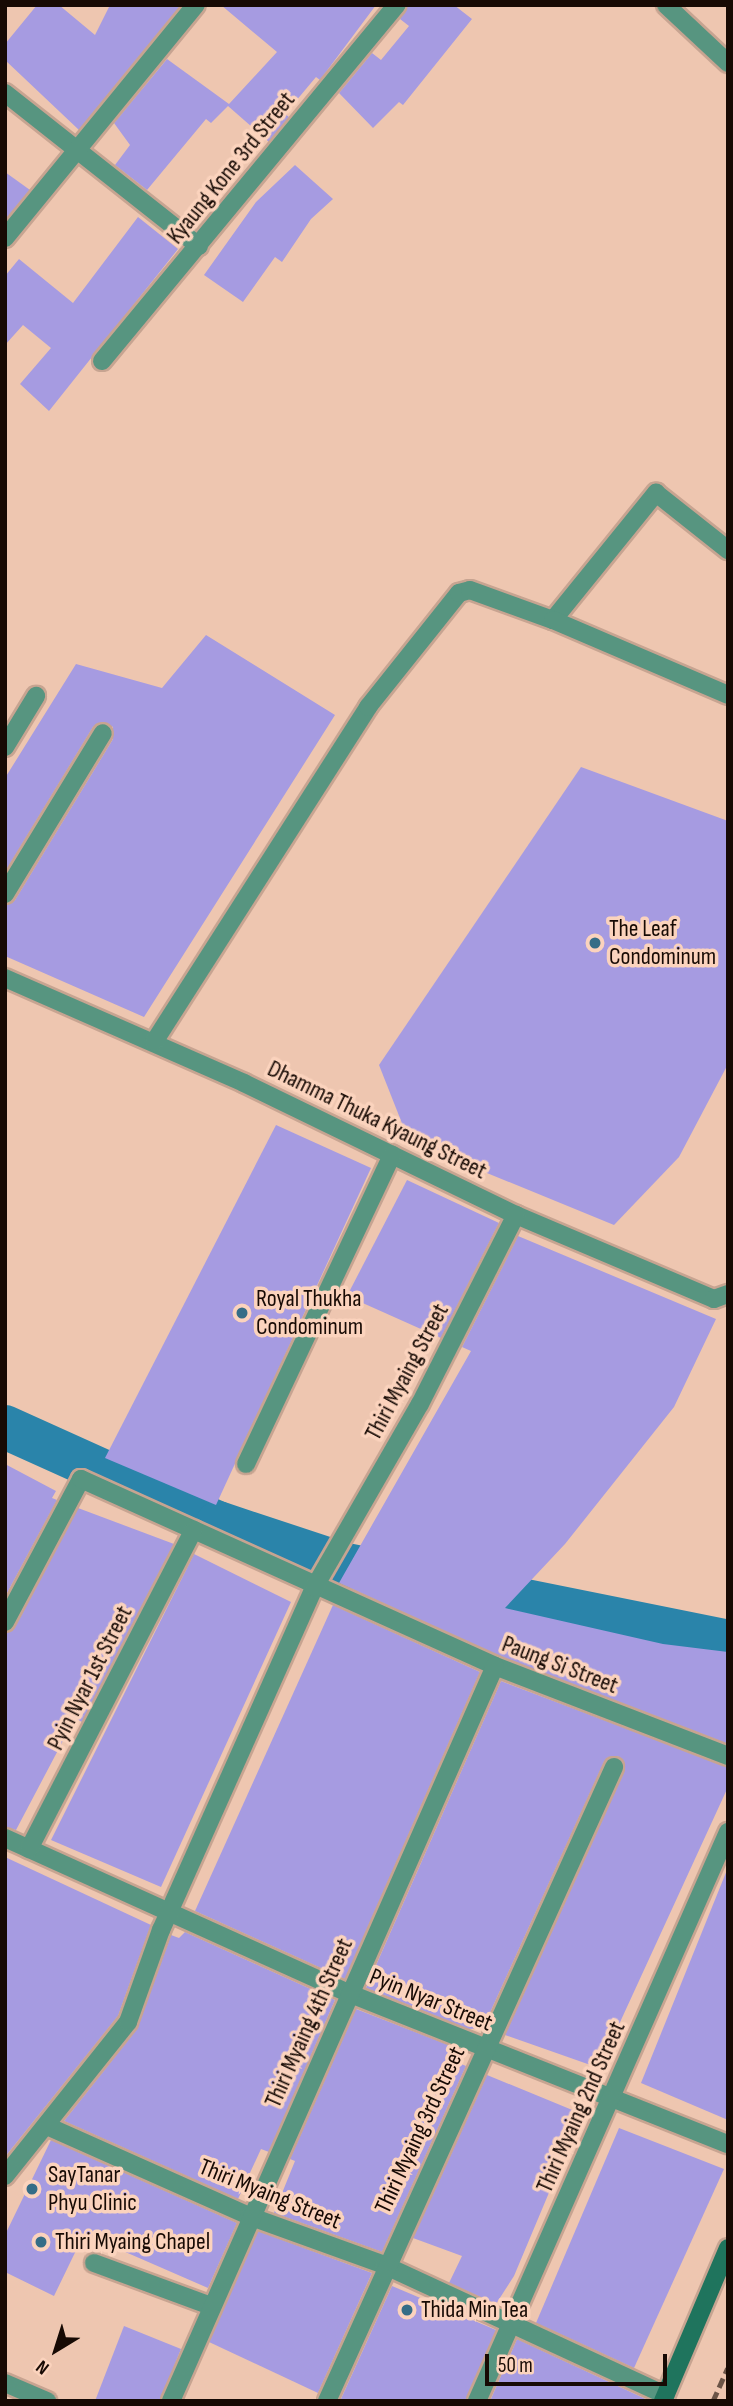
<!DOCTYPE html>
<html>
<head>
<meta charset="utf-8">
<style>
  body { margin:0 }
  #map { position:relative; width:733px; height:2406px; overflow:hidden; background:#eec6b0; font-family:"Sofia Sans Condensed",sans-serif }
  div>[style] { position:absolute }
  .river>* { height:44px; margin:-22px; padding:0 22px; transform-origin:22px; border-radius:22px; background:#2a84aa }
  .building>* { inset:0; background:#a69be1 }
  .roads { filter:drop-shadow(2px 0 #c7a491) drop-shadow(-2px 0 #c7a491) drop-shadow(0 2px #c7a491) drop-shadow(0 -2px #c7a491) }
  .minor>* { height:18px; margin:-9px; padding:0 9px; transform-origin:9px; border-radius:9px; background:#579580 }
  .secondary>* { height:18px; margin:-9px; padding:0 9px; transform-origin:9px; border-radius:9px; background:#1f745d }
  .rail>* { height:5px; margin-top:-2.5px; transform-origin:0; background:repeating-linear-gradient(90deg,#6b5447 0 10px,transparent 0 15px) }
  .dots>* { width:19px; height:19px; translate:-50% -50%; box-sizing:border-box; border:4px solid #fbd3bd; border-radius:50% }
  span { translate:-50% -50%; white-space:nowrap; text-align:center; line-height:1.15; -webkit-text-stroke:7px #fbd3bd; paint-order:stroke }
  .street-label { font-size:24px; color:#170a04 }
  .poi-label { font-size:24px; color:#170a04 }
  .left { translate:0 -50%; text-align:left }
  .frame { position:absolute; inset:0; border:7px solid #170a04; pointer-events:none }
  .north { position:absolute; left:21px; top:2315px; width:70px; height:70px; -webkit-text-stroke:5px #fbd3bd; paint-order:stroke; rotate:218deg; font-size:19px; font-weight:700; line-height:28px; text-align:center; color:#170a04 }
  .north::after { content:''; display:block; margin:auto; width:24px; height:32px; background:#170a04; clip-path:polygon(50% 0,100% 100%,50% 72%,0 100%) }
  .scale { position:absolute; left:485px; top:2354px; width:182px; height:32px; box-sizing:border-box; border:4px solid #170a04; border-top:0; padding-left:9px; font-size:21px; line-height:24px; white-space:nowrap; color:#170a04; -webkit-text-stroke:5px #fbd3bd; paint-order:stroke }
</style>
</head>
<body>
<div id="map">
  <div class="river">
    <i style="left:5px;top:1427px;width:234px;rotate:24.3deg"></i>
    <i style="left:218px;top:1523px;width:131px;rotate:18.3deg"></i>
    <i style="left:342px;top:1564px;width:394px;rotate:11.4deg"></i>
  </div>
  <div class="building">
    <i style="clip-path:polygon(37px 5px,59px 5px,95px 35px,110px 5px,181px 5px,79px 130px,5px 60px,5px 44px)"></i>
    <i style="clip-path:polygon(221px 5px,376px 5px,320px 80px,316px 77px,285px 114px,289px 117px,269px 142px,228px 106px,211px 123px,206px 119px,147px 190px,115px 165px,130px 145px,114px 123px,167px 59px,229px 104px,277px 52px)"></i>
    <i style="clip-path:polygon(408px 5px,454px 5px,472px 19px,403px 105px,399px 102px,373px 128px,339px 93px,372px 53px,381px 60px,409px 26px,400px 19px)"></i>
    <i style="clip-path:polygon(295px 165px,333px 199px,311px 219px,282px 262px,275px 257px,243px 302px,204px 275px,256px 202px)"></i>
    <i style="clip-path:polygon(5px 172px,30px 190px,5px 220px)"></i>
    <i style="clip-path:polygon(138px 217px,178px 249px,49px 411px,20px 384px,51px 348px,23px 325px,5px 345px,5px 276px,19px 259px,73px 303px)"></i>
    <i style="clip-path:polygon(206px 635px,335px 715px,144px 1017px,5px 956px,5px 905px,15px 900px,113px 739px,113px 727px,103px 722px,93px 727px,5px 872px,5px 778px,76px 664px,162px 688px)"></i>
    <i style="clip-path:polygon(581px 767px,728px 821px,728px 1064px,679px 1157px,614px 1225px,409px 1141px,379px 1065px)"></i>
    <i style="clip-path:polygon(276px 1125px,371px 1168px,216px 1505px,105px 1458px)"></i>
    <i style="clip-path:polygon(407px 1180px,499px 1223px,441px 1338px,347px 1296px)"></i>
    <i style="clip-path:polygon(518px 1236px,716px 1319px,674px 1407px,565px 1544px,505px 1608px,663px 1644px,728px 1652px,728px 1744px,499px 1656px,339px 1583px,471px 1351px,462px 1347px)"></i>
    <i style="clip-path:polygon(5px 1464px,56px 1491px,52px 1498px,57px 1500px,5px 1597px)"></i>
    <i style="clip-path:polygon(78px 1508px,174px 1544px,82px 1722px,75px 1718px,16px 1830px,5px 1827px,5px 1633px,15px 1627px)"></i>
    <i style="clip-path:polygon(194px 1554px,291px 1602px,161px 1887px,51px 1840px)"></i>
    <i style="clip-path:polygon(333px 1605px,480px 1672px,345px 1979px,195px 1911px)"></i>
    <i style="clip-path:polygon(501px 1681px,728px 1767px,728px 1787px,599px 2068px,505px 2035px,624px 1772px,618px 1756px,604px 1762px,483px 2028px,468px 2029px,366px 1988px)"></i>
    <i style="clip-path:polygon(5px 1857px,151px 1925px,118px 2016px,5px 2157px)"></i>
    <i style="clip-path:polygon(727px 1870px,728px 1870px,728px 2120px,641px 2083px)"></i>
    <i style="clip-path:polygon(185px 1932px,335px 2000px,269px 2152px,261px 2149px,238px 2199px,64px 2121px,137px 2029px,171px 1935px,179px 1938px)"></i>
    <i style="clip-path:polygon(356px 2009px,459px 2049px,454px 2061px,466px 2066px,382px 2252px,274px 2213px,295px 2161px,290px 2159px)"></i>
    <i style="clip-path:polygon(487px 2075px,582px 2114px,514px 2276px,496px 2304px,449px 2283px,462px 2256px,413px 2238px)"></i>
    <i style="clip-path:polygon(619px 2128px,724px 2169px,634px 2368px,536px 2323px)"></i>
    <i style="clip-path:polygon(51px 2140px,237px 2223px,208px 2288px,84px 2234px,54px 2296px,5px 2272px,5px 2235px)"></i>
    <i style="clip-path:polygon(258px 2231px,372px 2273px,318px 2393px,209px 2342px)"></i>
    <i style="clip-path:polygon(392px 2286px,496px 2330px,466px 2401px,340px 2401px)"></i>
    <i style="clip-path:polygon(124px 2326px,181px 2349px,160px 2401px,95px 2401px)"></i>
    <i style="clip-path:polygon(517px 2339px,650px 2401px,490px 2401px)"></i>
  </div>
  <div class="roads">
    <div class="minor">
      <i style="left:666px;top:5px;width:85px;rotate:43.1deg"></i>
      <i style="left:5px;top:93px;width:247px;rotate:38.3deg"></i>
      <i style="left:5px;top:238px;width:301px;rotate:-50.7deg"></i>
      <i style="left:102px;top:361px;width:462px;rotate:-50.4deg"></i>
      <i style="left:553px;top:620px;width:164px;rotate:-51deg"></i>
      <i style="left:656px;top:493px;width:92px;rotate:38.4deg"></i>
      <i style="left:5px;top:747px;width:60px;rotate:-58.7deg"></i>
      <i style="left:5px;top:894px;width:188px;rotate:-58.7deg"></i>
      <i style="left:5px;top:978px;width:261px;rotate:23.7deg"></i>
      <i style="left:244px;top:1083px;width:302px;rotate:25.9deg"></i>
      <i style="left:516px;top:1215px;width:215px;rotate:23deg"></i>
      <i style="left:714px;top:1299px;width:15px;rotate:-20deg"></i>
      <i style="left:154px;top:1042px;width:398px;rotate:-57.4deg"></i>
      <i style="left:368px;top:707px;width:146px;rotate:-51.4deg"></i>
      <i style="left:459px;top:593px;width:11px;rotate:-15deg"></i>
      <i style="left:470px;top:590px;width:88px;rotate:19.9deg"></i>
      <i style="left:553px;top:620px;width:190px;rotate:23.2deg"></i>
      <i style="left:246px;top:1464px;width:342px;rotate:-64.7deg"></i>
      <i style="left:5px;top:1622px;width:162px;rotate:-62deg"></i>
      <i style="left:81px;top:1479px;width:454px;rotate:24.3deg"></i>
      <i style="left:495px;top:1666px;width:250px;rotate:21.1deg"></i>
      <i style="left:5px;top:1838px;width:376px;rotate:24.3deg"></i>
      <i style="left:348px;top:1993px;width:409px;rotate:21.7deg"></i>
      <i style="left:29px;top:1849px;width:359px;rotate:-62.7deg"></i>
      <i style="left:47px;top:2126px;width:221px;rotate:24deg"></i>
      <i style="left:249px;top:2216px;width:144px;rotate:19.9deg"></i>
      <i style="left:384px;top:2265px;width:310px;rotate:24.8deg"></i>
      <i style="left:5px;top:2176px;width:197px;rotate:-51.4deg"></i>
      <i style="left:128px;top:2022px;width:98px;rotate:-70.3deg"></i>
      <i style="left:161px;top:1930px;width:375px;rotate:-65.9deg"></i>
      <i style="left:314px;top:1588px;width:212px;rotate:-60.1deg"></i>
      <i style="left:420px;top:1404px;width:212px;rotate:-63.1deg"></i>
      <i style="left:94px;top:2263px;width:125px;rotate:20.2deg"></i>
      <i style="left:5px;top:2383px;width:46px;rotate:23.2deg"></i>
      <i style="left:171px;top:2401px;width:803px;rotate:-66.21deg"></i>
      <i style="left:327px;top:2401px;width:696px;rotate:-65.64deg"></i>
      <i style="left:477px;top:2401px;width:622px;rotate:-66.2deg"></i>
    </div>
    <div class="secondary">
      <i style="left:663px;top:2401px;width:166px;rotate:-67deg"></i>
    </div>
  </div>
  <div class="rail">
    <i style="left:713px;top:2401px;width:36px;rotate:-66deg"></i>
  </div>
  <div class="dots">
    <i style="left:595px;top:943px;background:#356d87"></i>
    <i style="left:242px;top:1313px;background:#356d87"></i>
    <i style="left:32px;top:2189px;background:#356d87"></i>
    <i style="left:41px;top:2242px;background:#356d87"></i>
    <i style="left:407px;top:2310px;background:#356d87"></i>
  </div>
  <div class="street-label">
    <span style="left:231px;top:168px;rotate:-51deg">Kyaung Kone 3rd Street</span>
    <span style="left:377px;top:1120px;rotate:26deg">Dhamma Thuka Kyaung Street</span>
    <span style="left:407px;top:1372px;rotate:-62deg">Thiri Myaing Street</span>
    <span style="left:560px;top:1665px;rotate:21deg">Paung Si Street</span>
    <span style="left:90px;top:1678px;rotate:-63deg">Pyin Nyar 1st Street</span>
    <span style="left:431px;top:2000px;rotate:22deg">Pyin Nyar Street</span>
    <span style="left:309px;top:2023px;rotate:-66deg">Thiri Myaing 4th Street</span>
    <span style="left:581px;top:2107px;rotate:-66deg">Thiri Myaing 2nd Street</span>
    <span style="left:420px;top:2130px;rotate:-65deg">Thiri Myaing 3rd Street</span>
    <span style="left:270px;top:2194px;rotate:22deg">Thiri Myaing Street</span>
  </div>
  <div class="poi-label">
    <span class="left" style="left:609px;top:943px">The Leaf<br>Condominum</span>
    <span class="left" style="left:256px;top:1313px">Royal Thukha<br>Condominum</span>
    <span class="left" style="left:48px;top:2189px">SayTanar<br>Phyu Clinic</span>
    <span class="left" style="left:55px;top:2242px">Thiri Myaing Chapel</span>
    <span class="left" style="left:421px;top:2310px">Thida Min Tea</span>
  </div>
  <div class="frame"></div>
  <div class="north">N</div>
  <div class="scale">50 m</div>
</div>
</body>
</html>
